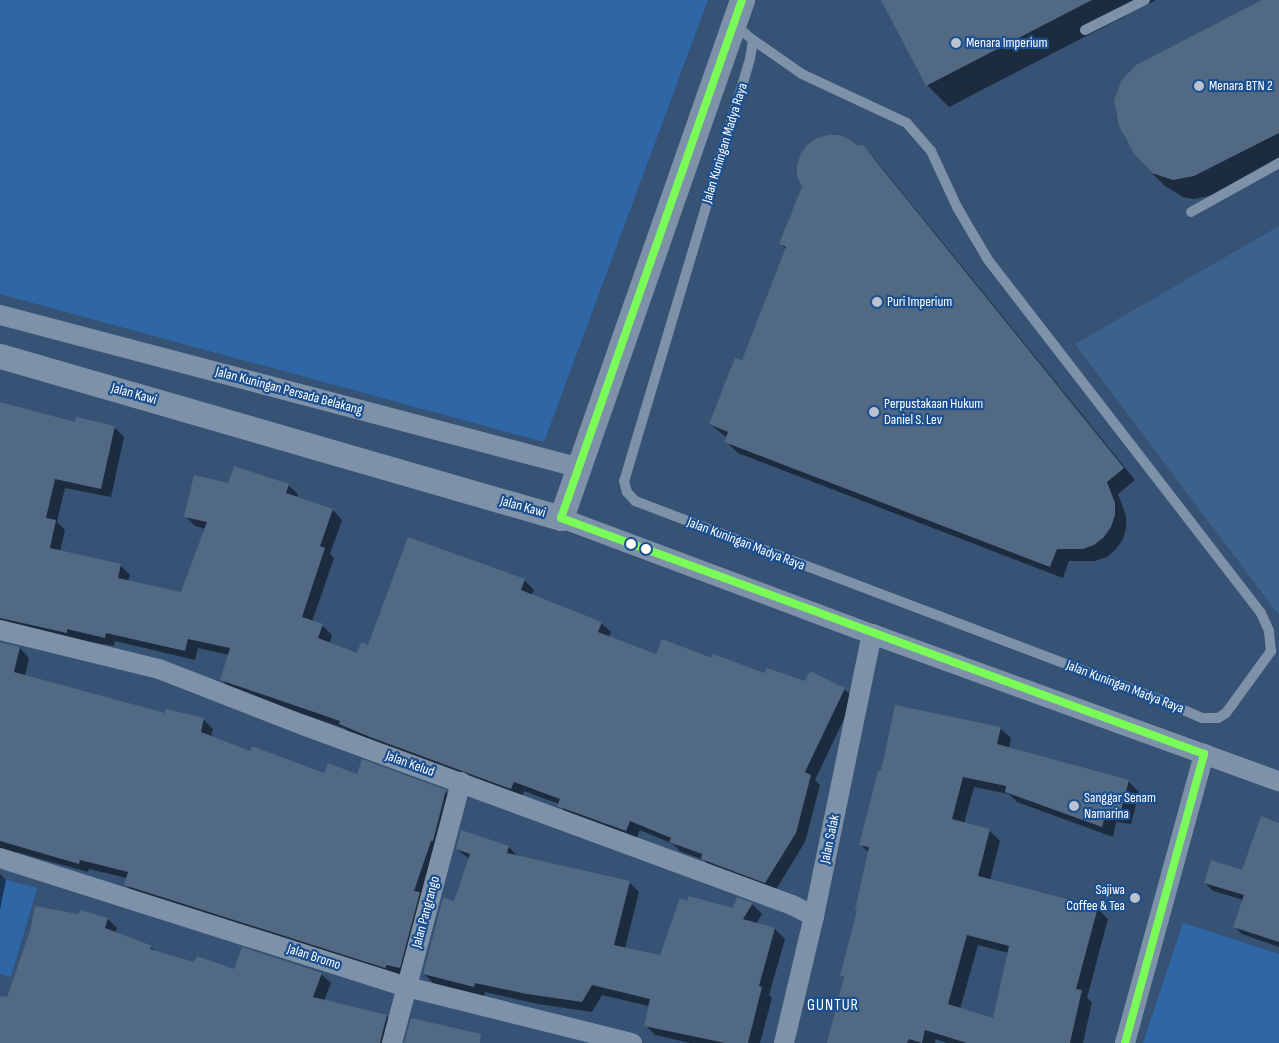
<!DOCTYPE html>
<html>
<head>
<meta charset="utf-8">
<style>
  body { margin:0 }
  #map { position:relative; width:1279px; height:1043px; overflow:hidden; background:#365274; font-family:"Sofia Sans Condensed",sans-serif }
  div>[style] { position:absolute }
  .green>* { inset:0; background:#2f66a5 }
  .water>* { inset:0; background:#3b618d }
  .shadow>* { inset:0; background:#0007 }
  .building>* { inset:0; background:#526984 }
  .service>* { height:10px; margin:-5px; padding:0 5px; transform-origin:5px; border-radius:5px; background:#7d92a8 }
  .minor>* { height:20px; margin:-10px; padding:0 10px; transform-origin:10px; border-radius:10px; background:#7d92a8 }
  .tertiary>* { height:25px; margin:-12.5px; padding:0 12.5px; transform-origin:12.5px; border-radius:12.5px; background:#7d92a8 }
  .bus-1>* { height:8px; margin:-4px; padding:0 4px; transform-origin:4px; border-radius:4px; background:#79fc58 }
  .dots>* { width:14px; height:14px; translate:-50% -50%; box-sizing:border-box; border:2px solid #1b4f8f; border-radius:50% }
  span { translate:-50% -50%; white-space:nowrap; text-align:center; line-height:1.15; -webkit-text-stroke:4.5px #1b4f8f; paint-order:stroke }
  .poi-label { font-size:14px; color:#fff }
  .left { translate:0 -50%; text-align:left }
  .right { translate:-100% -50%; text-align:right }
  .street-label { font-size:14px; color:#fff }
  .quarter-label { font-size:16px; color:#fff; letter-spacing:1px }
</style>
</head>
<body>
<div id="map">
  <div class="green">
    <i style="clip-path:polygon(0 0,708px 0,544px 442px,0 294px)"></i>
    <i style="clip-path:polygon(0 878px,37px 888px,11px 977px,0 974px)"></i>
    <i style="clip-path:polygon(1183px 923px,1279px 954px,1279px 1043px,1143px 1043px)"></i>
  </div>
  <div class="water">
    <i style="clip-path:polygon(1279px 226px,1279px 615px,1075px 344px)"></i>
  </div>
  <div class="shadow">
    <i style="clip-path:polygon(882px 0,1156px 0,949px 107px,927px 85px)"></i>
    <i style="clip-path:polygon(1267px 0,1279px 0,1279px 162px,1214px 195px,1193px 199px,1183px 197px,1165px 186px,1144px 165px,1126px 139px,1116px 112px,1117px 91px)"></i>
    <i style="clip-path:polygon(863px 146px,875px 159px,1135px 480px,1118px 494px,1126px 516px,1126px 528px,1123px 539px,1116px 549px,1107px 557px,1095px 561px,1069px 561px,1063px 578px,738px 453px,725px 441px,727px 438px,710px 424px,742px 362px,786px 249px,780px 244px,803px 187px,858px 148px)"></i>
    <i style="clip-path:polygon(0 404px,76px 423px,114px 427px,124px 437px,111px 497px,65px 488px,57px 522px,65px 530px,60px 552px,120px 565px,130px 575px,128px 581px,182px 593px,206px 529px,195px 526px,186px 517px,229px 485px,288px 485px,298px 494px,297px 498px,333px 510px,342px 520px,330px 554px,334px 558px,312px 622px,322px 625px,332px 635px,329px 644px,358px 655px,369px 646px,524px 580px,534px 590px,531px 596px,601px 623px,611px 632px,609px 637px,657px 655px,713px 659px,766px 675px,844px 689px,854px 698px,815px 780px,820px 785px,805px 842px,775px 891px,712px 868px,704px 860px,680px 851px,673px 844px,640px 830px,636px 840px,568px 815px,559px 804px,524px 791px,521px 798px,350px 733px,344px 728px,230px 689px,221px 679px,229px 655px,198px 648px,195px 660px,115px 641px,114px 646px,6px 628px,0 634px)"></i>
    <i style="clip-path:polygon(0 642px,20px 648px,29px 658px,25px 676px,166px 715px,203px 719px,213px 729px,211px 737px,251px 752px,325px 774px,358px 776px,363px 761px,446px 792px,455px 801px,409px 977px,135px 894px,126px 885px,127px 878px,89px 869px,88px 872px,16px 852px,14px 856px,0 861px)"></i>
    <i style="clip-path:polygon(evenodd,1000px 728px,1011px 738px,1009px 749px,1128px 781px,1139px 792px,1131px 824px,1116px 822px,1113px 837px,1017px 802px,1009px 794px,974px 787px,964px 824px,989px 830px,1000px 841px,990px 880px,1097px 908px,1108px 919px,1087px 998px,1092px 1002px,1083px 1043px,947px 1043px,936px 1039px,935px 1043px,828px 1043px,845px 979px,841px 976px,858px 911px,856px 909px,869px 853px,860px 844px,1000px 728px,978px 945px,1009px 953px,994px 1020px,960px 1009px,978px 945px)"></i>
    <i style="clip-path:polygon(1279px 824px,1279px 947px,1242px 934px,1234px 926px,1244px 900px,1213px 891px,1205px 883px,1242px 871px)"></i>
    <i style="clip-path:polygon(509px 847px,518px 857px,629px 882px,639px 892px,625px 948px,661px 956px,734px 909px,752px 904px,762px 914px,756px 924px,775px 929px,785px 939px,769px 995px,772px 998px,760px 1043px,690px 1043px,655px 1035px,645px 1025px,649px 1006px,602px 995px,592px 1012px,538px 1004px,485px 992px,484px 996px,434px 984px,424px 974px,455px 902px,469px 859px,457px 849px)"></i>
    <i style="clip-path:polygon(0 874px,6px 880px,0 910px)"></i>
    <i style="clip-path:polygon(108px 919px,117px 928px,115px 933px,151px 947px,156px 952px,195px 964px,235px 971px,321px 974px,331px 983px,324px 1001px,387px 1016px,396px 1025px,392px 1043px,0 1043px,0 1020px)"></i>
  </div>
  <div class="building">
    <i style="clip-path:polygon(881px 0,1092px 0,926px 86px)"></i>
    <i style="clip-path:polygon(1262px 0,1279px 0,1279px 133px,1194px 176px,1173px 180px,1152px 173px,1135px 155px,1119px 126px,1114px 101px,1121px 81px,1136px 65px)"></i>
    <i style="clip-path:polygon(828px 135px,839px 135px,849px 139px,858px 146px,863px 145px,1124px 468px,1107px 482px,1115px 503px,1115px 515px,1111px 527px,1104px 537px,1094px 545px,1083px 549px,1057px 549px,1050px 567px,724px 442px,728px 432px,709px 424px,735px 358px,742px 360px,786px 247px,779px 244px,802px 187px,797px 176px,797px 164px,801px 153px,808px 144px,817px 138px)"></i>
    <i style="clip-path:polygon(0 402px,75px 422px,76px 417px,115px 426px,101px 489px,55px 479px,46px 518px,56px 520px,50px 548px,121px 564px,118px 578px,181px 592px,207px 522px,184px 517px,194px 475px,228px 483px,234px 466px,289px 484px,286px 493px,333px 509px,320px 546px,325px 548px,302px 617px,323px 624px,318px 638px,357px 653px,361px 642px,368px 645px,408px 537px,525px 579px,521px 590px,602px 622px,598px 632px,656px 654px,662px 639px,712px 658px,713px 654px,765px 673px,767px 668px,805px 681px,810px 671px,845px 688px,805px 772px,811px 775px,796px 833px,765px 883px,701px 859px,702px 854px,669px 842px,671px 838px,630px 821px,626px 831px,557px 806px,560px 799px,514px 782px,511px 789px,370px 737px,339px 724px,340px 721px,220px 680px,230px 648px,188px 639px,185px 651px,106px 633px,105px 638px,67px 629px,67px 633px,0 618px)"></i>
    <i style="clip-path:polygon(0 642px,20px 647px,14px 672px,165px 713px,166px 709px,204px 718px,201px 732px,250px 751px,252px 746px,324px 773px,328px 763px,357px 774px,362px 759px,446px 790px,433px 841px,431px 841px,414px 891px,420px 892px,400px 968px,387px 965px,385px 968px,124px 885px,128px 872px,80px 860px,79px 864px,0 841px)"></i>
    <i style="clip-path:polygon(evenodd,895px 705px,1001px 727px,997px 744px,1129px 780px,1120px 814px,1106px 812px,1102px 827px,1005px 792px,1006px 786px,963px 777px,952px 819px,990px 829px,978px 876px,1098px 907px,1076px 989px,1082px 990px,1070px 1043px,967px 1043px,925px 1030px,922px 1043px,909px 1039px,907px 1043px,827px 1043px,844px 977px,840px 976px,857px 910px,855px 910px,869px 847px,859px 845px,878px 771px,881px 771px,895px 705px,967px 935px,1009px 946px,993px 1018px,948px 1004px,967px 935px)"></i>
    <i style="clip-path:polygon(1261px 816px,1279px 823px,1279px 942px,1233px 927px,1244px 895px,1204px 883px,1211px 860px,1242px 870px)"></i>
    <i style="clip-path:polygon(461px 830px,509px 846px,507px 853px,630px 881px,614px 945px,660px 955px,680px 898px,687px 901px,689px 896px,733px 908px,737px 897px,753px 903px,743px 919px,775px 928px,759px 986px,762px 987px,748px 1043px,725px 1043px,644px 1026px,650px 999px,592px 985px,582px 1002px,527px 994px,475px 983px,474px 987px,423px 974px,443px 898px,454px 901px,470px 854px,456px 849px)"></i>
    <i style="clip-path:polygon(35px 906px,78px 914px,80px 910px,108px 918px,105px 928px,152px 946px,150px 949px,194px 962px,197px 956px,234px 969px,242px 947px,322px 973px,313px 997px,387px 1015px,380px 1043px,0 1043px,0 996px,7px 997px,30px 931px)"></i>
    <i style="clip-path:polygon(411px 1018px,481px 1034px,480px 1043px,404px 1043px)"></i>
  </div>
  <div class="service">
    <i style="left:735px;top:25px;width:23px;rotate:40deg"></i>
    <i style="left:753px;top:40px;width:19px;rotate:99deg"></i>
    <i style="left:750px;top:59px;width:440px;rotate:106.6deg"></i>
    <i style="left:624px;top:481px;width:11px;rotate:75deg"></i>
    <i style="left:627px;top:492px;width:12px;rotate:48deg"></i>
    <i style="left:635px;top:501px;width:562px;rotate:20.72deg"></i>
    <i style="left:1161px;top:700px;width:45px;rotate:23.7deg"></i>
    <i style="left:1202px;top:718px;width:16px"></i>
    <i style="left:1218px;top:718px;width:9px;rotate:-32deg"></i>
    <i style="left:1226px;top:713px;width:77px;rotate:-54deg"></i>
    <i style="left:1271px;top:651px;width:20px;rotate:-96deg"></i>
    <i style="left:1269px;top:631px;width:20px;rotate:-114deg"></i>
    <i style="left:1261px;top:613px;width:448px;rotate:-127.7deg"></i>
    <i style="left:987px;top:258px;width:59px;rotate:-120.5deg"></i>
    <i style="left:957px;top:207px;width:62px;rotate:-114.9deg"></i>
    <i style="left:931px;top:151px;width:37px;rotate:-131deg"></i>
    <i style="left:907px;top:123px;width:116px;rotate:-155deg"></i>
    <i style="left:802px;top:74px;width:60px;rotate:-145.2deg"></i>
    <i style="left:1085px;top:30px;width:67px;rotate:-26.6deg"></i>
    <i style="left:1191px;top:212px;width:101px;rotate:-29.1deg"></i>
  </div>
  <div class="minor">
    <i style="left:0;top:315px;width:597px;rotate:14.76deg"></i>
    <i style="left:561px;top:518px;width:332px;rotate:20.5deg"></i>
    <i style="left:872px;top:634px;width:433px;rotate:19.9deg"></i>
    <i style="left:0;top:630px;width:164px;rotate:13.8deg"></i>
    <i style="left:159px;top:669px;width:155px;rotate:21.3deg"></i>
    <i style="left:303px;top:725px;width:521px;rotate:20.21deg"></i>
    <i style="left:792px;top:905px;width:25px;rotate:27deg"></i>
    <i style="left:0;top:858px;width:427px;rotate:17.6deg"></i>
    <i style="left:407px;top:987px;width:232px;rotate:14deg"></i>
    <i style="left:392px;top:1043px;width:270px;rotate:-75.2deg"></i>
    <i style="left:784px;top:1043px;width:130px;rotate:-76.7deg"></i>
    <i style="left:814px;top:916px;width:288px;rotate:-78.4deg"></i>
    <i style="left:1125px;top:1043px;width:300px;rotate:-74.7deg"></i>
  </div>
  <div class="tertiary">
    <i style="left:0;top:356px;width:584px;rotate:16.11deg"></i>
    <i style="left:561px;top:518px;width:549px;rotate:-70.74deg"></i>
  </div>
  <div class="bus-1">
    <i style="left:561px;top:518px;width:685px;rotate:20.15deg"></i>
    <i style="left:561px;top:518px;width:549px;rotate:-70.74deg"></i>
    <i style="left:1125px;top:1043px;width:300px;rotate:-74.7deg"></i>
  </div>
  <div class="dots">
    <i style="left:956px;top:43px;background:#b9c2ce"></i>
    <i style="left:1199px;top:86px;background:#b9c2ce"></i>
    <i style="left:877px;top:302px;background:#b9c2ce"></i>
    <i style="left:874px;top:412px;background:#b9c2ce"></i>
    <i style="left:631px;top:544px;background:#fff"></i>
    <i style="left:646px;top:549px;background:#fff"></i>
    <i style="left:1074px;top:806px;background:#b9c2ce"></i>
    <i style="left:1135px;top:898px;background:#b9c2ce"></i>
  </div>
  <div class="poi-label">
    <span class="left" style="left:966px;top:43px">Menara Imperium</span>
    <span class="left" style="left:1209px;top:86px">Menara BTN 2</span>
    <span class="left" style="left:887px;top:302px">Puri Imperium</span>
    <span class="left" style="left:884px;top:412px">Perpustakaan Hukum<br>Daniel S. Lev</span>
    <span class="left" style="left:1084px;top:806px">Sanggar Senam<br>Namarina</span>
    <span class="right" style="left:1125px;top:898px">Sajiwa<br>Coffee &amp; Tea</span>
  </div>
  <div class="street-label">
    <span style="left:725px;top:143px;rotate:-73deg">Jalan Kuningan Madya Raya</span>
    <span style="left:289px;top:391px;rotate:15deg">Jalan Kuningan Persada Belakang</span>
    <span style="left:134px;top:394px;rotate:16deg">Jalan Kawi</span>
    <span style="left:523px;top:507px;rotate:16deg">Jalan Kawi</span>
    <span style="left:746px;top:544px;rotate:21deg">Jalan Kuningan Madya Raya</span>
    <span style="left:1125px;top:687px;rotate:21deg">Jalan Kuningan Madya Raya</span>
    <span style="left:410px;top:764px;rotate:20deg">Jalan Kelud</span>
    <span style="left:830px;top:839px;rotate:-78deg">Jalan Salak</span>
    <span style="left:426px;top:912px;rotate:-75deg">Jalan Pangrango</span>
    <span style="left:314px;top:957px;rotate:18deg">Jalan Bromo</span>
  </div>
  <div class="quarter-label">
    <span style="left:833px;top:1006px">GUNTUR</span>
  </div>
</div>
</body>
</html>
